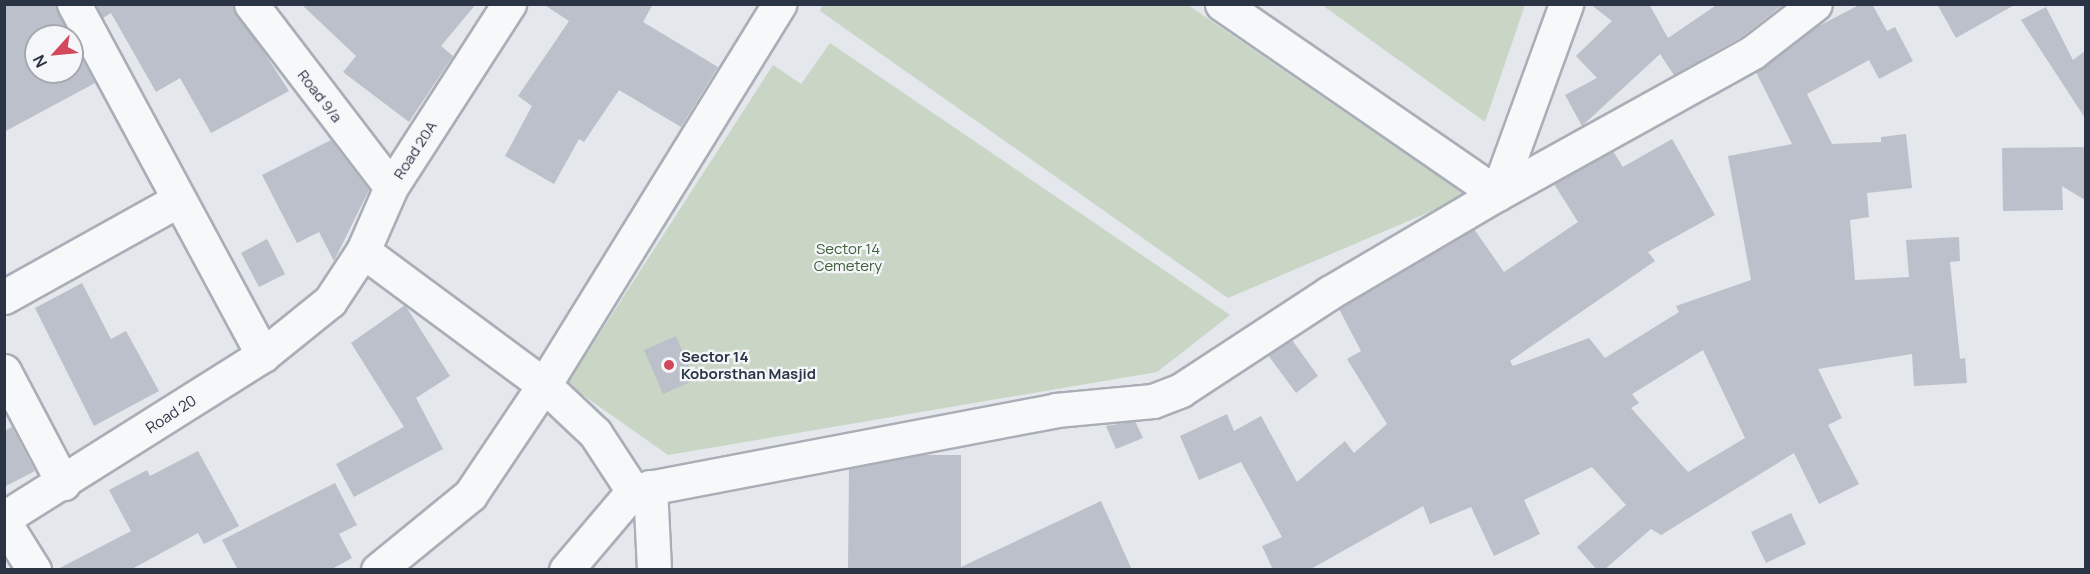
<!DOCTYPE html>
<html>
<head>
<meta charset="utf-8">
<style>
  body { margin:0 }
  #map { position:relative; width:2090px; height:574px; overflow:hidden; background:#e4e7ec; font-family:Manrope,sans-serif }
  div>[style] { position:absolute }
  .green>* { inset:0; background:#c9d6c5 }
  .building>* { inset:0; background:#bbc0ca }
  .roads { filter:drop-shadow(2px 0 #a9aeb7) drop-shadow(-2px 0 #a9aeb7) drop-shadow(0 2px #a9aeb7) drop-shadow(0 -2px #a9aeb7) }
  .minor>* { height:33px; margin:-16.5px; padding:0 16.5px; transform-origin:16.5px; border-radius:16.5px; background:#f7f8fa }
  .dots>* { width:16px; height:16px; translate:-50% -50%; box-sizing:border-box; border:3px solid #f4f6f9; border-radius:50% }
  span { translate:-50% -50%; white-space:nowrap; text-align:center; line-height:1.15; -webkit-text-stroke:4.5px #f4f6f9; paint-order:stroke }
  .street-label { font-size:15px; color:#2b3445 }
  .park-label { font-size:15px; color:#3f6138 }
  .poi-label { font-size:15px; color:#2b3445; font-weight:700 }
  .left { translate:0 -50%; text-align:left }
  .frame { position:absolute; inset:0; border:6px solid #2b3445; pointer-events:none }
  .north { position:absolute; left:24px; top:24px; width:60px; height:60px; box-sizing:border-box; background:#f4f6f9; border:2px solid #a4a8b1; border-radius:50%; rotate:243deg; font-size:16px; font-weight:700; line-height:24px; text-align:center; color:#2b3445 }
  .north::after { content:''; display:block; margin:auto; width:21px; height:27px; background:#d1495b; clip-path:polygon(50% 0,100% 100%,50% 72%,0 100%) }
</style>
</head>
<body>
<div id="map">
  <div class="green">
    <i style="clip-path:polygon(823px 4px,1188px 5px,1467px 196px,1228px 298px,820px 11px)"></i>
    <i style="clip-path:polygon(1322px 5px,1525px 5px,1485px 122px)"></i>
    <i style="clip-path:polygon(830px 43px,1230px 315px,1157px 372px,668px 455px,567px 384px,773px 65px,801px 84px)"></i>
  </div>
  <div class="building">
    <i style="clip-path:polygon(4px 4px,55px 4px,70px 36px,36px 36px,36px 72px,72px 72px,72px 40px,95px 83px,4px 132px)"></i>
    <i style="clip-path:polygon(96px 4px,233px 4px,289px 91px,211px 133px,180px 78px,156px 92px,111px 13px,103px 18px)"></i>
    <i style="clip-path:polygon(301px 4px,476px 4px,441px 46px,453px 56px,409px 122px,343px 72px,356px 56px)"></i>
    <i style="clip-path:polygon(543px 4px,653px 4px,643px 22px,718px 67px,681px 127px,619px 90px,584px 142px,579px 139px,554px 184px,505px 156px,532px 106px,518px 96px,569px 21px)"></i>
    <i style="clip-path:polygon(1590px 4px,1649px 4px,1668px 38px,1718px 4px,1784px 4px,1743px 36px,1674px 75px,1660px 54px,1582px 126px,1565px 95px,1597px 78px,1576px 56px,1612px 21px)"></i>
    <i style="clip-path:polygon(evenodd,1861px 4px,1872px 4px,1887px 31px,1895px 27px,1913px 61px,1879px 79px,1869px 60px,1807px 94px,1832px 144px,1881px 142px,1881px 137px,1906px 134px,1912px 188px,1867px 193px,1869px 217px,1850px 220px,1855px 280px,1909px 277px,1906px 240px,1959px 237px,1960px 261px,1950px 262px,1960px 359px,1965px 358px,1967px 383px,1914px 386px,1912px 354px,1818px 369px,1842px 418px,1828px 425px,1859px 484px,1819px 504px,1794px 453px,1661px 535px,1651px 529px,1604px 570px,1597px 570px,1577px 547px,1626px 505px,1592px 467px,1524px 500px,1540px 534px,1494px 556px,1471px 507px,1430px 524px,1423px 506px,1309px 570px,1273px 570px,1262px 546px,1282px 537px,1241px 462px,1199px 480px,1180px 436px,1227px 414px,1234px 431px,1261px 416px,1297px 482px,1345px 441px,1354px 453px,1387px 424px,1347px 359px,1361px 351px,1339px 309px,1474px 229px,1504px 272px,1578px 222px,1554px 184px,1613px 151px,1623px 167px,1672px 139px,1715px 215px,1648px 252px,1655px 261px,1510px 361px,1513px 366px,1589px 338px,1605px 358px,1679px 312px,1676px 306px,1751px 280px,1728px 156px,1792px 144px,1756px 72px,1815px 28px,1861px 4px,1703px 350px,1745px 438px,1688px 472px,1631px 408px,1639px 403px,1632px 394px,1703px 350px)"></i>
    <i style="clip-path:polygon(1937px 4px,2016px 4px,1956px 38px)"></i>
    <i style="clip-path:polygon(2046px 7px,2073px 60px,2085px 51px,2085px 118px,2021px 20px)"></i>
    <i style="clip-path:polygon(331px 140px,369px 190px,334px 261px,319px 232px,297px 243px,262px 175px)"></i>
    <i style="clip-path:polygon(2085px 147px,2085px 200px,2062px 186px,2063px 210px,2003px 211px,2002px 148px)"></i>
    <i style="clip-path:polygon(267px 239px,285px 274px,259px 287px,241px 253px)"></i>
    <i style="clip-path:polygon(82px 283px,111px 339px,126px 331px,159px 391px,94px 426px,35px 308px)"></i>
    <i style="clip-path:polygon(405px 305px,450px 376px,416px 398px,443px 449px,354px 497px,336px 464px,404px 427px,351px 343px)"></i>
    <i style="clip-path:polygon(676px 336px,695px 380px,663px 394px,644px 350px)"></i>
    <i style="clip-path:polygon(1292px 340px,1318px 376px,1296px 393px,1268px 355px)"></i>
    <i style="clip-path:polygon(1135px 421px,1143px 438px,1116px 449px,1106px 426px)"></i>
    <i style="clip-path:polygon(12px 427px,35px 471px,4px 487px,4px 431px)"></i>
    <i style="clip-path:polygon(198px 451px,239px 526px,204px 544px,198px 533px,130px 570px,56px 570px,131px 531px,109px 490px,147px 470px,150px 476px)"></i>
    <i style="clip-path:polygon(921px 455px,961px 455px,961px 567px,1101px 501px,1132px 570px,848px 570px,849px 469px)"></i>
    <i style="clip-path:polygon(335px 483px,357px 525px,339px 534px,352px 558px,330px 570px,238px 570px,222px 540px)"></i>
    <i style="clip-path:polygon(1791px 513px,1806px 544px,1766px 563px,1751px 532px)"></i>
  </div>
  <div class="roads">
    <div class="minor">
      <i style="left:74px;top:4px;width:399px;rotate:61.7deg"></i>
      <i style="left:251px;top:4px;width:230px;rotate:52.6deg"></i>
      <i style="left:1222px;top:4px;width:334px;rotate:34.6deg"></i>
      <i style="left:1497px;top:194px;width:293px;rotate:-29deg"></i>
      <i style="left:1753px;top:52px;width:78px;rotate:-37.7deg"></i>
      <i style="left:363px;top:251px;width:225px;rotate:36.5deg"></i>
      <i style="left:544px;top:385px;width:70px;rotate:43.3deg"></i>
      <i style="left:595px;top:433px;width:69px;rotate:56.8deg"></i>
      <i style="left:633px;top:491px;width:431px;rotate:-10.8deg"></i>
      <i style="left:1056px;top:410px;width:97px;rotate:-5.3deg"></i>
      <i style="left:1153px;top:401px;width:30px;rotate:-21deg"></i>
      <i style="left:1181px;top:390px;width:177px;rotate:-33.2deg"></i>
      <i style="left:1329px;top:293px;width:195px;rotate:-30.5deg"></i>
      <i style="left:1497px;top:194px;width:202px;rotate:-70deg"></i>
      <i style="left:4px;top:297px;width:199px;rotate:-29.1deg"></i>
      <i style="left:4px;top:371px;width:127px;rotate:62.2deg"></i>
      <i style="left:650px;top:487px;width:83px;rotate:87.2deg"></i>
      <i style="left:4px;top:518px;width:306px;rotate:-32.2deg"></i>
      <i style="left:263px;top:355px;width:86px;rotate:-38.9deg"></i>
      <i style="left:330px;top:301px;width:60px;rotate:-56.6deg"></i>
      <i style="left:363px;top:251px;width:70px;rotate:-66.4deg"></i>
      <i style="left:391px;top:187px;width:218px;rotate:-57.2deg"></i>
      <i style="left:4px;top:522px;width:57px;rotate:58deg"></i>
      <i style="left:378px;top:570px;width:119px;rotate:-39.2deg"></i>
      <i style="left:470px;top:495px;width:133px;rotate:-56.1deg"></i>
      <i style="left:544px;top:385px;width:448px;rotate:-58.3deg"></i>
      <i style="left:566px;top:570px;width:104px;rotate:-49.7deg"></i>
    </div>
  </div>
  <div class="dots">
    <i style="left:669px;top:365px;background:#d1495b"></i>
  </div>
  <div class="street-label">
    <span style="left:320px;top:96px;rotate:52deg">Road 9/a</span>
    <span style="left:415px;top:150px;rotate:-57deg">Road 20A</span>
    <span style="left:171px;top:414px;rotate:-33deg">Road 20</span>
  </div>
  <div class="park-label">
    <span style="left:848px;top:257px">Sector 14<br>Cemetery</span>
  </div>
  <div class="poi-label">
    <span class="left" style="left:681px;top:365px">Sector 14<br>Koborsthan Masjid</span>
  </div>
  <div class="frame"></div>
  <div class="north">N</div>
</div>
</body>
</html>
